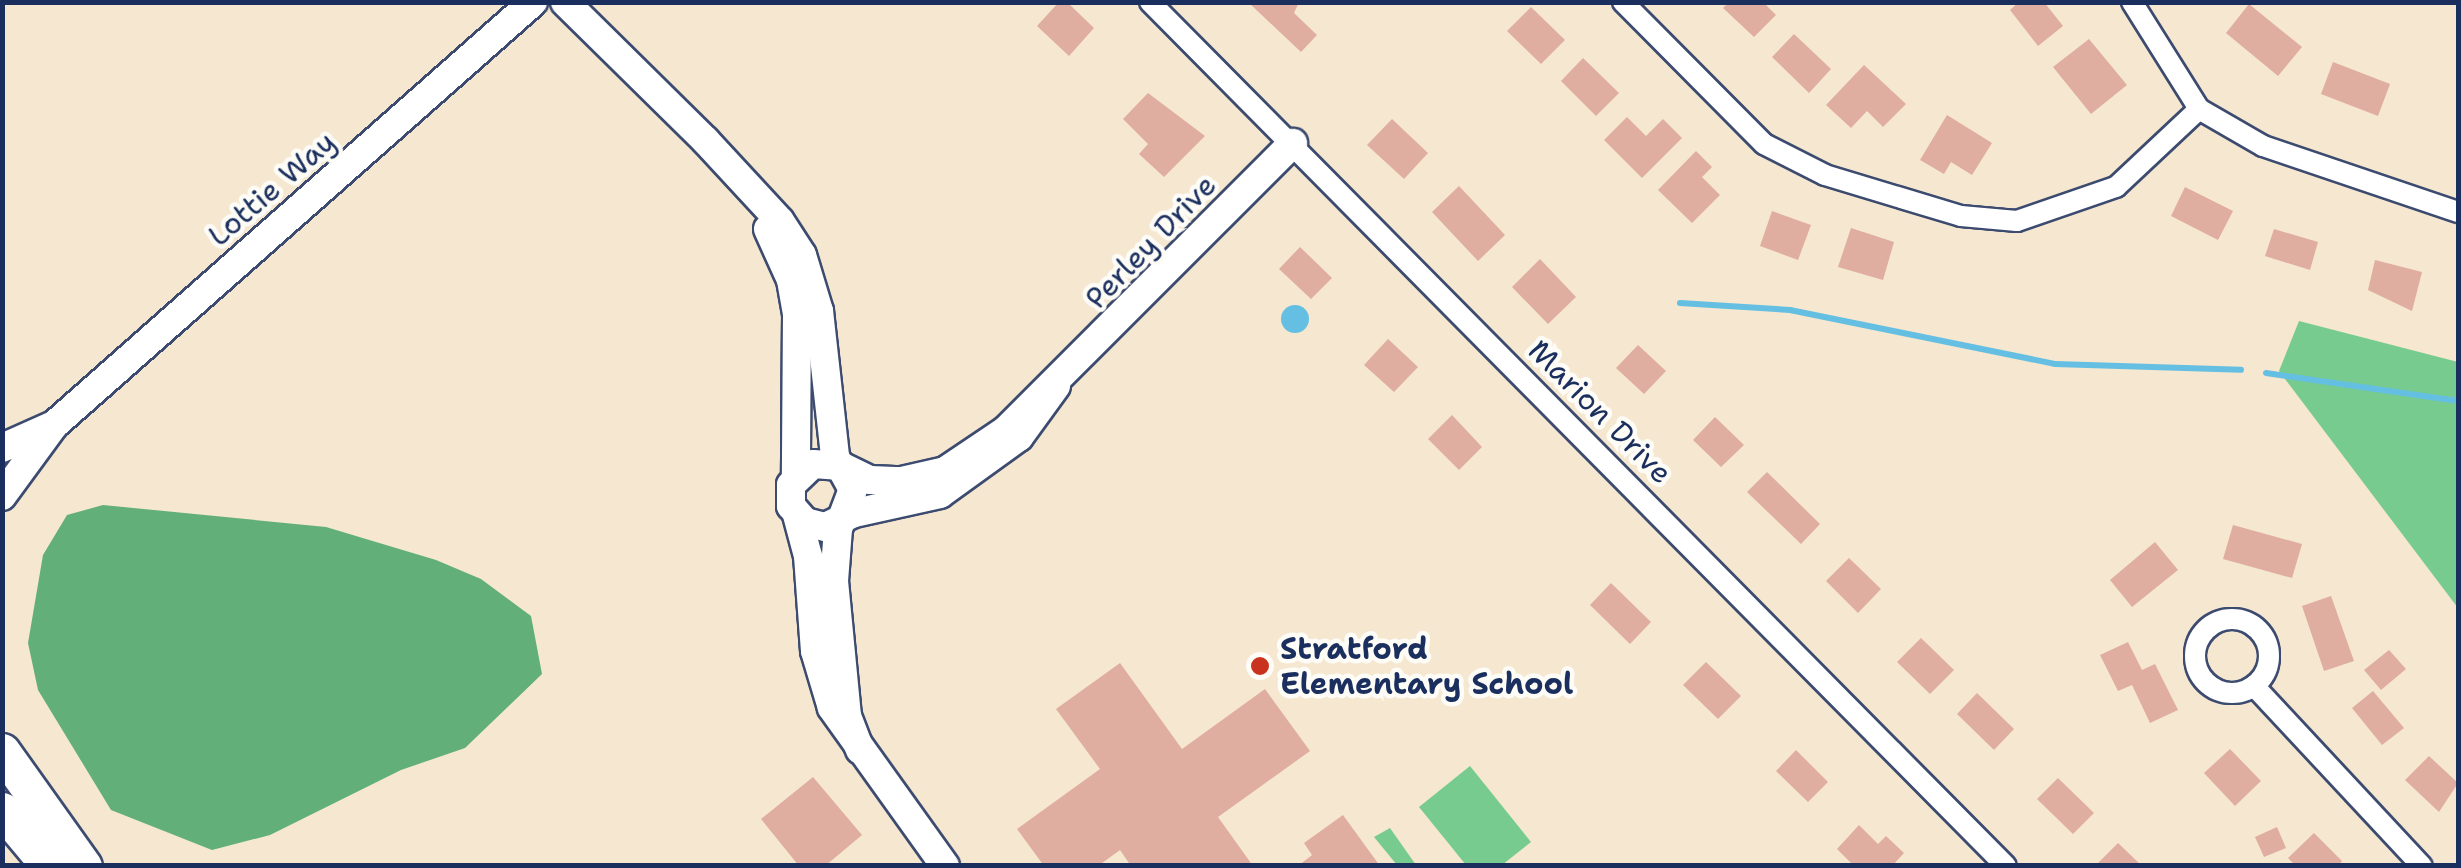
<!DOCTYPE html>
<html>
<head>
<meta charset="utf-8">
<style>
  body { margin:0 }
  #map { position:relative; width:2461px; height:868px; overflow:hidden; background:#f5e7d0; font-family:"Shantell Sans",sans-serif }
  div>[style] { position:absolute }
  .green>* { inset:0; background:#78cb8e }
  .forest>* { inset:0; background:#62af79 }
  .water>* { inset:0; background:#64bfe2 }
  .round { border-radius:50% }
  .stream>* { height:6px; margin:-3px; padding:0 3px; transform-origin:3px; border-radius:3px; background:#64bfe2 }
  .building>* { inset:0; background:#e0ada1 }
  .roads { filter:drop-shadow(2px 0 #3c4b6f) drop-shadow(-2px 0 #3c4b6f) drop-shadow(0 2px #3c4b6f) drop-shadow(0 -2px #3c4b6f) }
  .street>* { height:20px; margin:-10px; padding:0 10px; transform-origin:10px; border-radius:10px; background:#fff }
  .street>.ring { margin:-10px; padding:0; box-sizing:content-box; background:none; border:20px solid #fff; border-radius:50% }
  .secondary>* { height:28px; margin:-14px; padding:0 14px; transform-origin:14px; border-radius:14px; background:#fff }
  .highway>* { height:35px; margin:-17.5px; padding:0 17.5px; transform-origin:17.5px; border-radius:17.5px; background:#fff }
  .dots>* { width:28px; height:28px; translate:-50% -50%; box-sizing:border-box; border:5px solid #fdfcf7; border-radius:50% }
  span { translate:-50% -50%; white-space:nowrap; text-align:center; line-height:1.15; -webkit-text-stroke:9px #fdfcf7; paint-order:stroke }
  .street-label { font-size:30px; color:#1b2f5e }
  .poi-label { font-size:30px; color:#1b2f5e; font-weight:700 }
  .left { translate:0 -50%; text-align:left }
  .frame { position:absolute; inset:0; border:5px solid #1b2f5e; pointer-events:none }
</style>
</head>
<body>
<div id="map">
  <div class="green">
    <i style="clip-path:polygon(2299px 321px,2458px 362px,2458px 608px,2279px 371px)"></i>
    <i style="clip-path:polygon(1470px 766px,1531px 842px,1502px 865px,1466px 865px,1419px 807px)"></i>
    <i style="clip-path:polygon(1390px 828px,1416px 865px,1397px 865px,1374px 837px)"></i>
  </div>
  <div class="forest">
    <i style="clip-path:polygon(103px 505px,326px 527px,436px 560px,481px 579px,531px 616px,542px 674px,465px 748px,401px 770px,270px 835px,212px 850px,111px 810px,38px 690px,28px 643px,43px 555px,67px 515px)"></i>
  </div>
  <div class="water">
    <i class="round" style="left:1281px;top:305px;width:28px;height:28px"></i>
  </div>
  <div class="stream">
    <i style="left:1680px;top:303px;width:110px;rotate:3.6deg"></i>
    <i style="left:1790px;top:310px;width:270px;rotate:11.5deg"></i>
    <i style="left:2055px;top:364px;width:186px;rotate:1.8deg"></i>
    <i style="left:2266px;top:373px;width:194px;rotate:8.3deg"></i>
  </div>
  <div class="building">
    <i style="clip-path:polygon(1059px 2px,1067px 2px,1094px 28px,1069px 56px,1037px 26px)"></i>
    <i style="clip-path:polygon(1248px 2px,1299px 2px,1294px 13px,1317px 35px,1301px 52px)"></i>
    <i style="clip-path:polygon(1729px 2px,1763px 2px,1776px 15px,1754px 37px,1723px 8px)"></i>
    <i style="clip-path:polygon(2019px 2px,2044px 2px,2063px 26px,2038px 46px,2010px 10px)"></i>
    <i style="clip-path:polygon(2249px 4px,2302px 47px,2278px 76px,2226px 33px)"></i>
    <i style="clip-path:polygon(1531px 7px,1565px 40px,1541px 64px,1507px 31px)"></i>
    <i style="clip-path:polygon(1794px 34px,1831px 69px,1809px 93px,1772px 57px)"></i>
    <i style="clip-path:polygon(2089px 39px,2127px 85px,2091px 114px,2053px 67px)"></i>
    <i style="clip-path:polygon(1583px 58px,1619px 93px,1596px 116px,1561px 81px)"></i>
    <i style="clip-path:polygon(2333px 62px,2390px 84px,2378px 116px,2321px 94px)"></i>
    <i style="clip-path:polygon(1864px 65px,1906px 104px,1883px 127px,1867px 111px,1851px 128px,1826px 105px)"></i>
    <i style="clip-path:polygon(1148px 93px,1205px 136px,1164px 177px,1139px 154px,1148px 144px,1123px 119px)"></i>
    <i style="clip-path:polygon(1947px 115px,1992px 143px,1972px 175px,1951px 162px,1944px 174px,1920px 160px)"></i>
    <i style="clip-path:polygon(1627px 117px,1646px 136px,1663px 119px,1682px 138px,1642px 178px,1604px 140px)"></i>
    <i style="clip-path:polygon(1392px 119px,1428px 153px,1404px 179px,1367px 145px)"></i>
    <i style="clip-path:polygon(1696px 151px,1712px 167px,1702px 177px,1720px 195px,1692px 223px,1658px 190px)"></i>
    <i style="clip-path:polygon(1459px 186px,1505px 235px,1478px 261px,1432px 212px)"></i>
    <i style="clip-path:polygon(2185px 187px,2233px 211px,2218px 240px,2171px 216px)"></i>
    <i style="clip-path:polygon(1772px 211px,1811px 225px,1798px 260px,1760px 246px)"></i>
    <i style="clip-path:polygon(1851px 228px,1894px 242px,1883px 280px,1838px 267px)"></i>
    <i style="clip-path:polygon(2274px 229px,2318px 242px,2310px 270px,2265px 256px)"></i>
    <i style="clip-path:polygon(1300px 247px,1332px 278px,1311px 299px,1279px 269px)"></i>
    <i style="clip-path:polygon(1540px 259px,1576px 297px,1548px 324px,1512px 287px)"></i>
    <i style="clip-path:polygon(2375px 260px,2422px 272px,2412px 311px,2368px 290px)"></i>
    <i style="clip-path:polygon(1388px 339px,1418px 367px,1394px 392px,1364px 365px)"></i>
    <i style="clip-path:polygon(1638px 345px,1666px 371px,1644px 394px,1616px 368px)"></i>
    <i style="clip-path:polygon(1452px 415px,1482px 447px,1459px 470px,1428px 439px)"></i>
    <i style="clip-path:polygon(1715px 417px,1744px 445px,1721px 467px,1693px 440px)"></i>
    <i style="clip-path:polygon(1767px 472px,1820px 524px,1801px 544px,1747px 492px)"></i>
    <i style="clip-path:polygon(2233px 525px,2302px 544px,2292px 578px,2223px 559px)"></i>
    <i style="clip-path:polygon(2155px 542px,2178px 570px,2132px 607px,2110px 580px)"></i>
    <i style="clip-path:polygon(1849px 558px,1881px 589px,1858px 613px,1826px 581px)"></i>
    <i style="clip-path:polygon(1611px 583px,1651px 622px,1630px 644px,1590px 605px)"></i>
    <i style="clip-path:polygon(2331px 596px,2354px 661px,2324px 671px,2302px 606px)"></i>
    <i style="clip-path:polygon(1921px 638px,1954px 670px,1930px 694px,1897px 662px)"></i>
    <i style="clip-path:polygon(2128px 642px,2142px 670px,2155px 664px,2178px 710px,2150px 723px,2132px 685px,2118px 691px,2100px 655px)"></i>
    <i style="clip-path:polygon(2389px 650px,2406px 669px,2381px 690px,2364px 670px)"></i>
    <i style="clip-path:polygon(1706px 662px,1741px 696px,1718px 719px,1683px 685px)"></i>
    <i style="clip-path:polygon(1120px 663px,1182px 749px,1265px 689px,1310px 751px,1218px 817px,1253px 866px,1131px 866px,1120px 850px,1098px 866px,1044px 866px,1017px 829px,1100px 769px,1056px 709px)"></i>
    <i style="clip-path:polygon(2373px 691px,2404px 728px,2382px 745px,2352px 708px)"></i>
    <i style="clip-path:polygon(1977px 693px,2014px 729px,1994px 750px,1957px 714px)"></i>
    <i style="clip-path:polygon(2230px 749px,2261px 781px,2235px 806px,2204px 773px)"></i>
    <i style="clip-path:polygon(1796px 750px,1828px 782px,1808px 802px,1776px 771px)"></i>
    <i style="clip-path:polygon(2429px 756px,2458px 783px,2439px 812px,2405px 780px)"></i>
    <i style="clip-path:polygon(813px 777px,862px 835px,825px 866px,799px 866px,761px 819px)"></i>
    <i style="clip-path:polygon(2058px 778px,2094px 813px,2073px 834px,2037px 799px)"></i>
    <i style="clip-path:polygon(1343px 815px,1380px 866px,1298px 866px,1312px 855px,1304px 843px)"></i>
    <i style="clip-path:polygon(1859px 825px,1878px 844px,1886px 836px,1904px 853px,1892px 866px,1854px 866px,1837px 849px)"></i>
    <i style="clip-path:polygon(2277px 827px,2286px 848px,2264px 857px,2255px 837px)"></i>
    <i style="clip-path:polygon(2314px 833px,2342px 861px,2338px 866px,2296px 866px,2288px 858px)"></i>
    <i style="clip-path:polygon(2118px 843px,2142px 866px,2098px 863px)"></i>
  </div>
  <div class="roads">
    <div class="street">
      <i style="left:1150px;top:2px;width:1216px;rotate:45.27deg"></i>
      <i style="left:1623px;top:2px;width:200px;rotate:45.2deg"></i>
      <i style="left:1764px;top:144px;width:68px;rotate:26.9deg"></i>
      <i style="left:1825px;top:175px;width:142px;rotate:16.8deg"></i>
      <i style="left:1961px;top:216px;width:56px;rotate:5.1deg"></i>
      <i style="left:2017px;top:221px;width:105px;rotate:-19deg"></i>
      <i style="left:2116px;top:187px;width:114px;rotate:-43.2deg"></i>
      <i style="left:2132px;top:2px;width:126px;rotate:57.9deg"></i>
      <i style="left:2199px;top:109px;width:74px;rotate:30deg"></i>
      <i style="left:2263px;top:146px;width:206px;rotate:18.7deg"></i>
      <i class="ring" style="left:2195px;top:619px;width:54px;height:54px"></i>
      <i style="left:2254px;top:686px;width:246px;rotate:47deg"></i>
    </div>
    <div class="secondary">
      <i style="left:565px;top:2px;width:197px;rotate:44.6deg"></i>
      <i style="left:705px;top:140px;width:110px;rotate:47.2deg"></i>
      <i style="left:780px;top:221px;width:40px;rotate:57.1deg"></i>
      <i style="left:802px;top:255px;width:59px;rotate:73.1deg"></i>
      <i style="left:819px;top:311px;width:147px;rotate:83.7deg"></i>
      <i style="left:835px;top:457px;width:37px;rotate:61deg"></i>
      <i style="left:853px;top:489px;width:43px;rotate:110.6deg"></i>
      <i style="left:838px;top:529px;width:52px;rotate:94.4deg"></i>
      <i style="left:834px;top:581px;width:136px;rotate:84.5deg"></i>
      <i style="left:847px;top:716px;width:36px;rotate:69deg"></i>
      <i style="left:768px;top:229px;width:56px;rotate:65.7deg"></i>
      <i style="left:791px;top:280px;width:35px;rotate:80deg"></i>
      <i style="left:797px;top:314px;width:162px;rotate:90.4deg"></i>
      <i style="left:1056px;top:386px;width:63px;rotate:126deg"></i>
      <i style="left:1019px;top:437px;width:97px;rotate:144.2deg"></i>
      <i style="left:940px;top:494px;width:88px;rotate:167.5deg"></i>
      <i style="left:854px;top:513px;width:32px;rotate:154deg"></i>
      <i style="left:825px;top:527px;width:21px;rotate:-166deg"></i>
      <i style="left:805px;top:522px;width:21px;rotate:-131deg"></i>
      <i style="left:791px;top:506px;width:21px;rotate:-90deg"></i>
      <i style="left:791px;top:485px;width:30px;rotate:-44deg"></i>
      <i style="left:813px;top:464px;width:28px;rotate:4deg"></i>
      <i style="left:841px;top:466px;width:32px;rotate:26deg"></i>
      <i style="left:870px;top:480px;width:32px;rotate:2deg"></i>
      <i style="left:902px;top:481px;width:44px;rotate:-13.1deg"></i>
      <i style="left:945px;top:471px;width:73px;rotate:-33.9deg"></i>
      <i style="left:1006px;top:430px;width:406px;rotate:-45deg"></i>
      <i style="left:2px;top:448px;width:57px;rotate:-23.9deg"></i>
      <i style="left:2px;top:496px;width:88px;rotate:-53.8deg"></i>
      <i style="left:54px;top:425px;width:639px;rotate:-41.45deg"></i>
      <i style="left:797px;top:515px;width:42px;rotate:75deg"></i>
      <i style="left:808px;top:556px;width:95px;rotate:85.8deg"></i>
      <i style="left:815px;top:651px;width:59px;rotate:73.4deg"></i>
      <i style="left:832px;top:708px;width:194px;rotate:54.4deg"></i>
    </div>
    <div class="highway">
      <i style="left:2px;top:751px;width:141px;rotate:54.5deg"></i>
      <i style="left:2px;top:810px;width:73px;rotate:50deg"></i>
    </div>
  </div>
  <div class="dots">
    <i style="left:1260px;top:666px;background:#c8321e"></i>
  </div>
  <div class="street-label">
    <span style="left:272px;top:189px;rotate:-41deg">Lottie Way</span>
    <span style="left:1151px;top:242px;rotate:-46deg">Perley Drive</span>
    <span style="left:1600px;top:412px;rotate:45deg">Marion Drive</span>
  </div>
  <div class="poi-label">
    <span class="left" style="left:1280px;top:666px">Stratford<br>Elementary School</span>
  </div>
  <div class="frame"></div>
</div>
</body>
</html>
